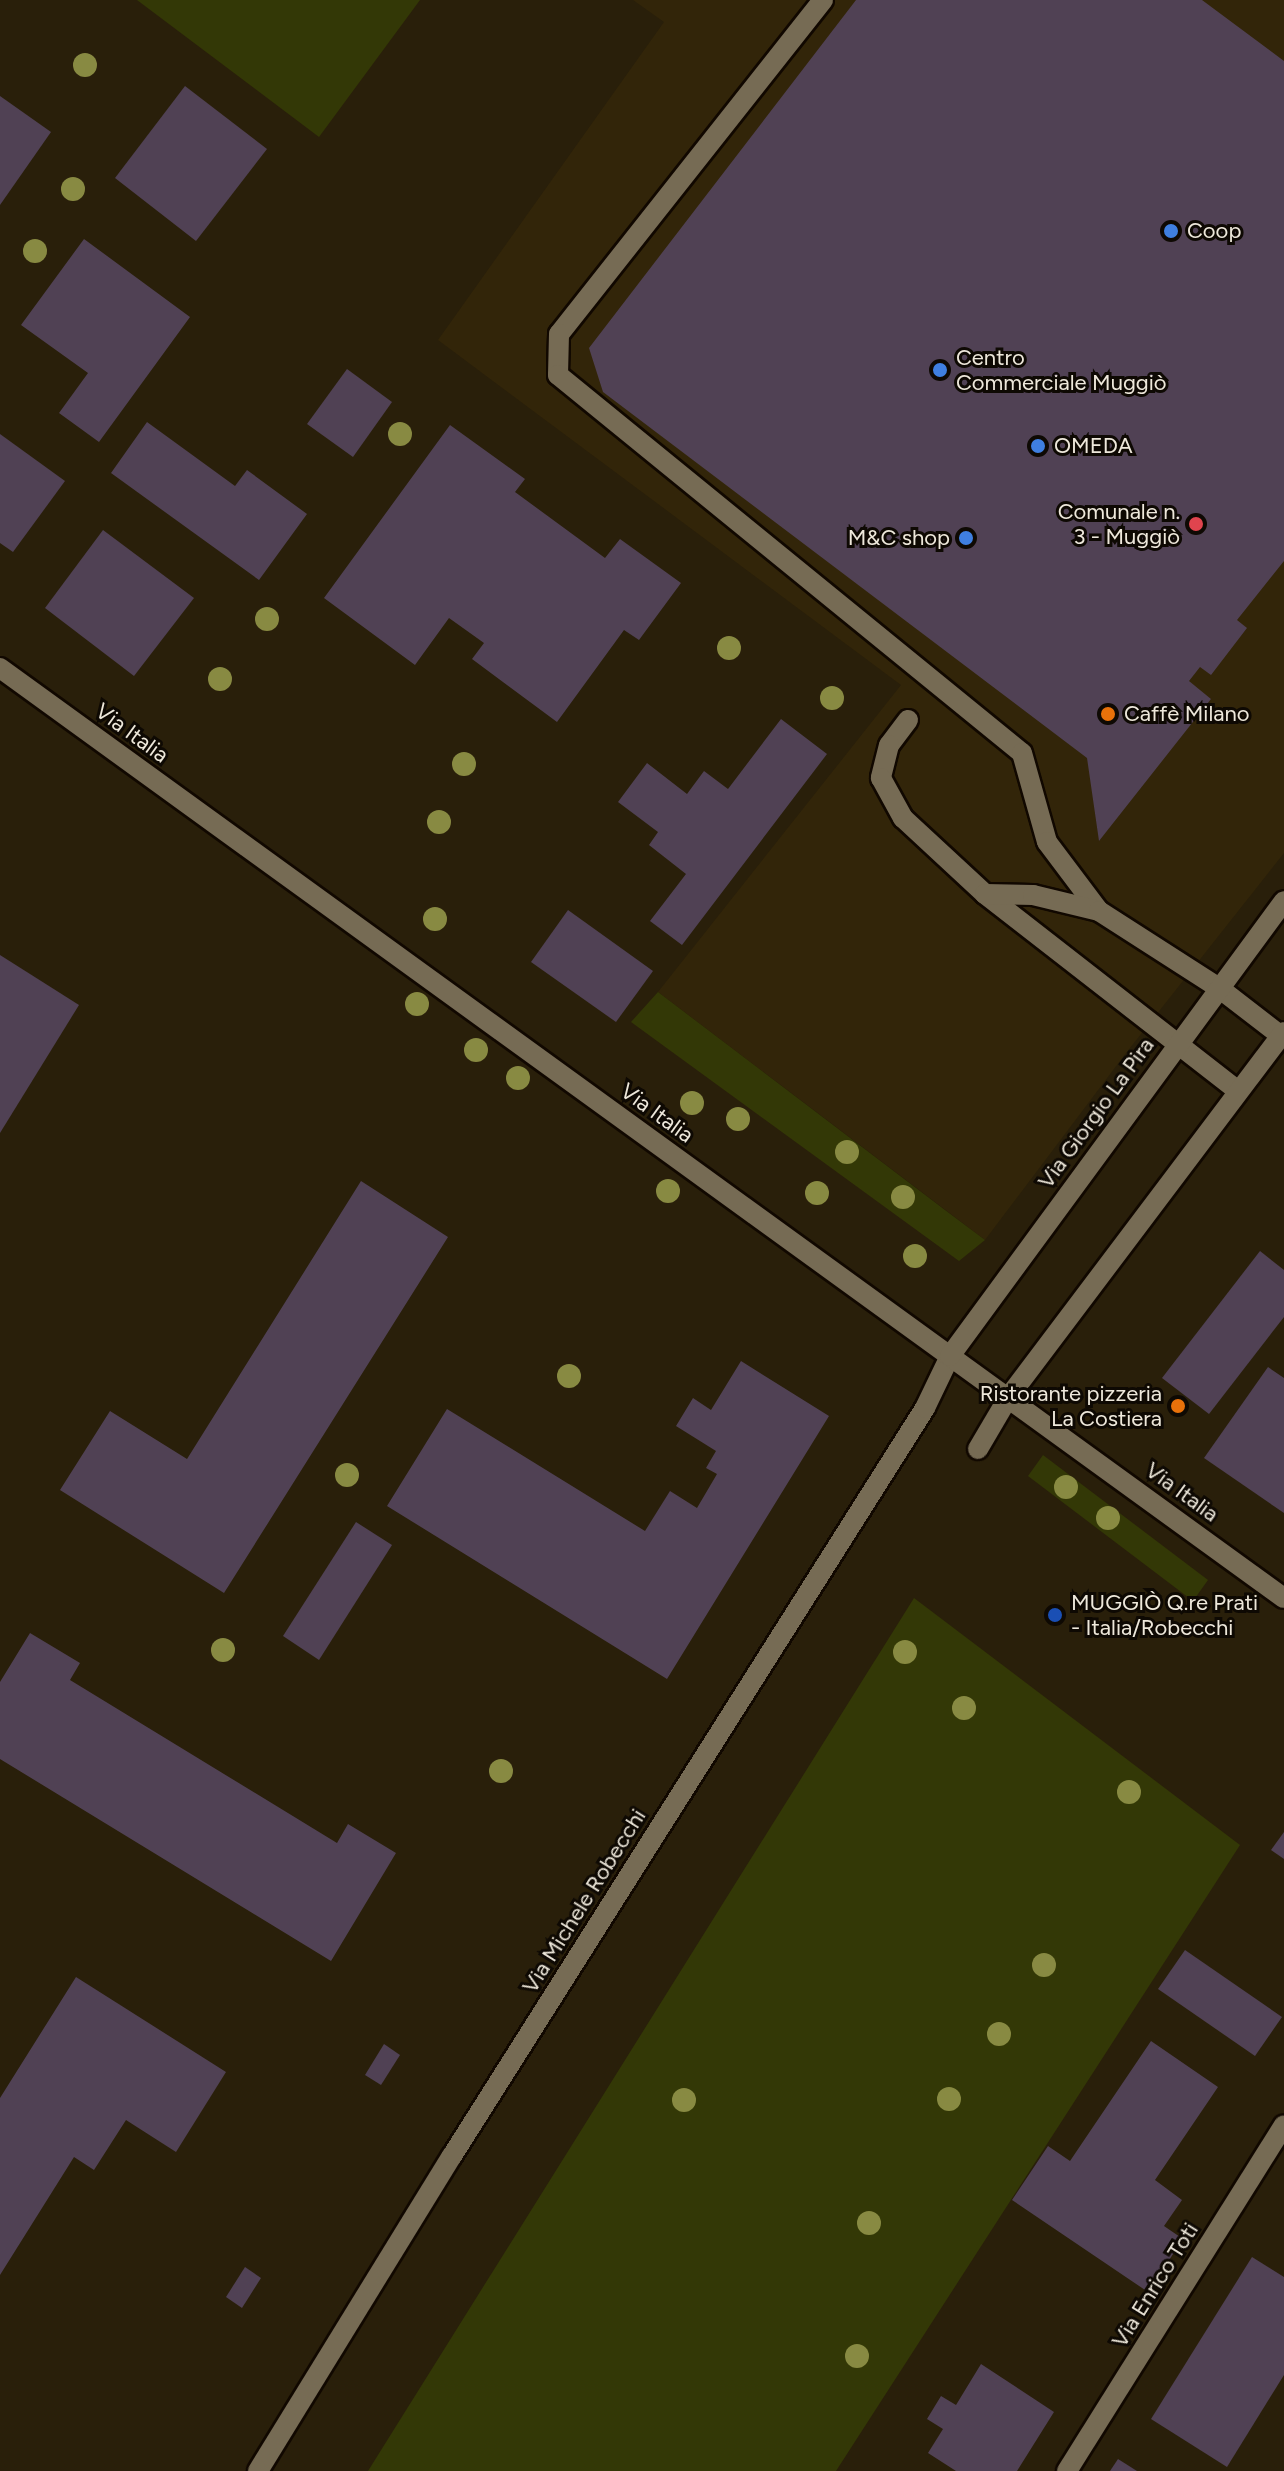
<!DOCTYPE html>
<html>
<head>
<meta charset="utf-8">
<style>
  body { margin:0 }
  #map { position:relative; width:1284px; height:2471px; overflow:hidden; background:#291f0a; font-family:Figtree,sans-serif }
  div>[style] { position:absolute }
  .built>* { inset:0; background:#322509 }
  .green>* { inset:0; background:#333806 }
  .building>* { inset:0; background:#504154 }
  .roads { filter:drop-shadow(2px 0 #110800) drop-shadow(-2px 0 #110800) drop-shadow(0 2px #110800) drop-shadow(0 -2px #110800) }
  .lane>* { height:20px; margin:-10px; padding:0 10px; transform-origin:10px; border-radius:10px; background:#766b54 }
  .street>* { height:20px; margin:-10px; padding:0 10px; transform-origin:10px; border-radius:10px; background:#766b54 }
  .secondary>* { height:20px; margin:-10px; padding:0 10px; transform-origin:10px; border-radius:10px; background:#766b54 }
  .trees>* { width:24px; height:24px; margin:-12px; border-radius:50%; background:#888a42 }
  .dots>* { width:22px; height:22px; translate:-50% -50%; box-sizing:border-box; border:4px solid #0e0903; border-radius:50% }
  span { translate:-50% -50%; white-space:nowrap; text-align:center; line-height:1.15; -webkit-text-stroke:6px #0e0903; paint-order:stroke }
  .poi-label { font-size:22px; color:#eee8db }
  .left { translate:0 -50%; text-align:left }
  .right { translate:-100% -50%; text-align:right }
  .street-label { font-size:22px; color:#eee8db }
</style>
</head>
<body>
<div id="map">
  <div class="built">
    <i style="clip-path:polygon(633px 0,1284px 0,1284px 853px,1126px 1053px,985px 1240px,658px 992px,901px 685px,438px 340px,664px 22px)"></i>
  </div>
  <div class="green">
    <i style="clip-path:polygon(137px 0,420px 0,319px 137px)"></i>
    <i style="clip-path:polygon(658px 992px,945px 1210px,985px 1240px,959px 1261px,631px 1022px)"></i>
    <i style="clip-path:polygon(1043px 1455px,1208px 1580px,1193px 1601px,1028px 1476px)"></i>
    <i style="clip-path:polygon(914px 1598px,1240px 1845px,836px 2471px,368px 2471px)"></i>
  </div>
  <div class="building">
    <i style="clip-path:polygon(856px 0,1202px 0,1284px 61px,1284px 561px,1237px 620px,1247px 628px,1211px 675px,1200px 667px,1189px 681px,1211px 699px,1099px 841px,1087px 758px,603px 392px,589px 348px)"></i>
    <i style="clip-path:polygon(185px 86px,267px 149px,196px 241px,115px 178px)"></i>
    <i style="clip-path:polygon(0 96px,51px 132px,0 205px)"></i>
    <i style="clip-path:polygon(84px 239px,190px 317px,99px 442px,59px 413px,88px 373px,21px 325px)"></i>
    <i style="clip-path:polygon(347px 369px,392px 402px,353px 457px,307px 424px)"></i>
    <i style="clip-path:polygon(147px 422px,235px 486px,247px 470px,307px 514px,259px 580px,111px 473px)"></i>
    <i style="clip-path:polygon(450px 425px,525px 479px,515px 492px,605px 558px,620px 539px,681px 583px,639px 640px,624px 630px,557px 722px,472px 659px,484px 643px,449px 618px,415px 665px,324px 598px)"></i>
    <i style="clip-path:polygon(0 434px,65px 481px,13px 552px,0 543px)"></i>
    <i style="clip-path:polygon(103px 530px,194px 598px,134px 676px,45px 608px)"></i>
    <i style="clip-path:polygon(781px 719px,827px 754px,682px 945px,650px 921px,686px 874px,649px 845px,658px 832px,618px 802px,647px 763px,687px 794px,704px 771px,728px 789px)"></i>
    <i style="clip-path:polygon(568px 910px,653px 971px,616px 1022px,531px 962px)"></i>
    <i style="clip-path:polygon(0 955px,79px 1005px,0 1133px)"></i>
    <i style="clip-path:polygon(361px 1181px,448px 1237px,224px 1593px,60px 1490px,110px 1411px,187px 1459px)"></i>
    <i style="clip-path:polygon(1260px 1251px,1284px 1270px,1284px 1317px,1209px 1414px,1162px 1378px)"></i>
    <i style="clip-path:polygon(741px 1361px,829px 1416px,667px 1679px,387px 1506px,447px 1409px,645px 1531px,670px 1491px,697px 1508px,717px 1474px,706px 1468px,716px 1451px,676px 1426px,693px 1398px,711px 1410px)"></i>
    <i style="clip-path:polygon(1268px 1367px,1284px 1378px,1284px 1513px,1204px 1458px)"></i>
    <i style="clip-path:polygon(356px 1522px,392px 1545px,319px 1660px,283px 1636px)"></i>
    <i style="clip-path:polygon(30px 1633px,80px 1663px,70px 1680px,337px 1843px,348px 1824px,396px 1853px,331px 1961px,0 1759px,0 1682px)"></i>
    <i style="clip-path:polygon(1284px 1832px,1284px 1859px,1271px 1850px)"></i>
    <i style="clip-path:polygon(1185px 1950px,1282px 2017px,1255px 2056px,1158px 1989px)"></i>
    <i style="clip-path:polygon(76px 1977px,226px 2072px,176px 2152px,126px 2120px,94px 2170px,74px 2157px,0 2275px,0 2098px)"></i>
    <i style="clip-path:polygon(1151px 2041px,1218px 2087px,1155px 2180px,1182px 2200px,1164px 2226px,1183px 2239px,1148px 2292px,1012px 2200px,1048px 2146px,1070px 2161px)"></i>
    <i style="clip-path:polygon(384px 2044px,400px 2055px,381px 2085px,365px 2075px)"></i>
    <i style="clip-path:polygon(1252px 2257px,1284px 2277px,1284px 2375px,1227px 2467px,1151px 2419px)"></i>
    <i style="clip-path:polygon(245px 2267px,261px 2278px,242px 2308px,226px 2297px)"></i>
    <i style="clip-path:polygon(981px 2364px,1054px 2412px,1017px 2471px,956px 2471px,928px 2453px,943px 2429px,927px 2419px,941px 2396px,956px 2405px)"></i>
    <i style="clip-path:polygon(1118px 2459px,1137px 2471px,1110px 2471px)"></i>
  </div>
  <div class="roads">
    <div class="lane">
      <i style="left:823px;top:0;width:426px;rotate:128.3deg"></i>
      <i style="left:559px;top:334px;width:41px;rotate:91.4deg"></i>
      <i style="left:558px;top:375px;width:598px;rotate:39.17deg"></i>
      <i style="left:1022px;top:753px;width:92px;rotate:74.3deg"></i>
      <i style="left:1047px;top:842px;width:86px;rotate:53deg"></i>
      <i style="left:908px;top:720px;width:31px;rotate:127deg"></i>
      <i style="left:889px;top:745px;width:34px;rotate:104deg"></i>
      <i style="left:881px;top:778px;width:46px;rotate:61.2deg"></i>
      <i style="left:903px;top:818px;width:112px;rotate:42.8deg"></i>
      <i style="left:985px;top:894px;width:321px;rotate:37.9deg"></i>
      <i style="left:985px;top:894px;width:48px;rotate:1.2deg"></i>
      <i style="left:1033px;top:895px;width:68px;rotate:13.6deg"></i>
      <i style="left:1099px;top:911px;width:143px;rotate:32.7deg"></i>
      <i style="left:1219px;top:988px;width:78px;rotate:37.7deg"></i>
    </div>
    <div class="street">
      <i style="left:978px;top:1449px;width:59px;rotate:-59.5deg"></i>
      <i style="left:258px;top:2471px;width:370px;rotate:-58.4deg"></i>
      <i style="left:452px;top:2156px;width:885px;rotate:-57.69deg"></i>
      <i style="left:925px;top:1408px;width:58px;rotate:-64.3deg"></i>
      <i style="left:1067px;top:2471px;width:408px;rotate:-57.9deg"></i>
    </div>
    <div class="secondary">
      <i style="left:0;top:668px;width:1585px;rotate:35.92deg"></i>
      <i style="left:950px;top:1356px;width:564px;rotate:-53.72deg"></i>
      <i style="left:1008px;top:1398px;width:458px;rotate:-53deg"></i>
    </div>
  </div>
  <div class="trees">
    <i style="left:85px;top:65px"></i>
    <i style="left:73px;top:189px"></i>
    <i style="left:35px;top:251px"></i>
    <i style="left:400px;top:434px"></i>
    <i style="left:267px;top:619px"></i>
    <i style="left:729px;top:648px"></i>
    <i style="left:220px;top:679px"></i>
    <i style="left:832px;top:698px"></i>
    <i style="left:464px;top:764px"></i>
    <i style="left:439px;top:822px"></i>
    <i style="left:435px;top:919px"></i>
    <i style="left:417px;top:1004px"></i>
    <i style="left:476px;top:1050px"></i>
    <i style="left:518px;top:1078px"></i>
    <i style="left:692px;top:1103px"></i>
    <i style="left:738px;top:1119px"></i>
    <i style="left:847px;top:1152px"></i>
    <i style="left:668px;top:1191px"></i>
    <i style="left:817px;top:1193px"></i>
    <i style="left:903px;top:1197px"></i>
    <i style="left:915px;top:1256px"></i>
    <i style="left:569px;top:1376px"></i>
    <i style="left:347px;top:1475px"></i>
    <i style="left:1066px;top:1487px"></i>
    <i style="left:1108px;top:1518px"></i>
    <i style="left:223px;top:1650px"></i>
    <i style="left:905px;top:1652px"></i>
    <i style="left:964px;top:1708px"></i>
    <i style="left:501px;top:1771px"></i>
    <i style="left:1129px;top:1792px"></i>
    <i style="left:1044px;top:1965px"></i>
    <i style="left:999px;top:2034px"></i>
    <i style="left:949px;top:2099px"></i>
    <i style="left:684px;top:2100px"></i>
    <i style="left:869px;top:2223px"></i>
    <i style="left:857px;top:2356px"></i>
  </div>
  <div class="dots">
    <i style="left:1171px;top:231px;background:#3f7fe0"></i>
    <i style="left:940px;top:370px;background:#3f7fe0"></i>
    <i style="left:1038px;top:446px;background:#3f7fe0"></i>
    <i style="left:1196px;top:524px;background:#e0444e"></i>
    <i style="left:966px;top:538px;background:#3f7fe0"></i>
    <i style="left:1108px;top:714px;background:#e8710a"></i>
    <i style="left:1178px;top:1406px;background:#e8710a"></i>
    <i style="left:1055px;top:1615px;background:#1a4fb4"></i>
  </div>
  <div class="poi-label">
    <span class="left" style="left:1187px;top:231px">Coop</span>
    <span class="left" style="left:956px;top:370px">Centro<br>Commerciale Muggiò</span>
    <span class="left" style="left:1054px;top:446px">OMEDA</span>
    <span class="right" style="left:1180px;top:524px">Comunale n.<br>3 - Muggiò</span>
    <span class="right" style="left:950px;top:538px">M&amp;C shop</span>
    <span class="left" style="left:1124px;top:714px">Caffè Milano</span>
    <span class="right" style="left:1162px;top:1406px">Ristorante pizzeria<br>La Costiera</span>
    <span class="left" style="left:1071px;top:1615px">MUGGIÒ Q.re Prati<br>- Italia/Robecchi</span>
  </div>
  <div class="street-label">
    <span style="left:132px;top:733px;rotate:36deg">Via Italia</span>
    <span style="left:657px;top:1113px;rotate:36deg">Via Italia</span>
    <span style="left:1096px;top:1113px;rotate:-54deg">Via Giorgio La Pira</span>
    <span style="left:1182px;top:1492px;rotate:36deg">Via Italia</span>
    <span style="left:584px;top:1901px;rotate:-58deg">Via Michele Robecchi</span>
    <span style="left:1155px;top:2285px;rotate:-58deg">Via Enrico Toti</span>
  </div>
</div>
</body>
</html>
